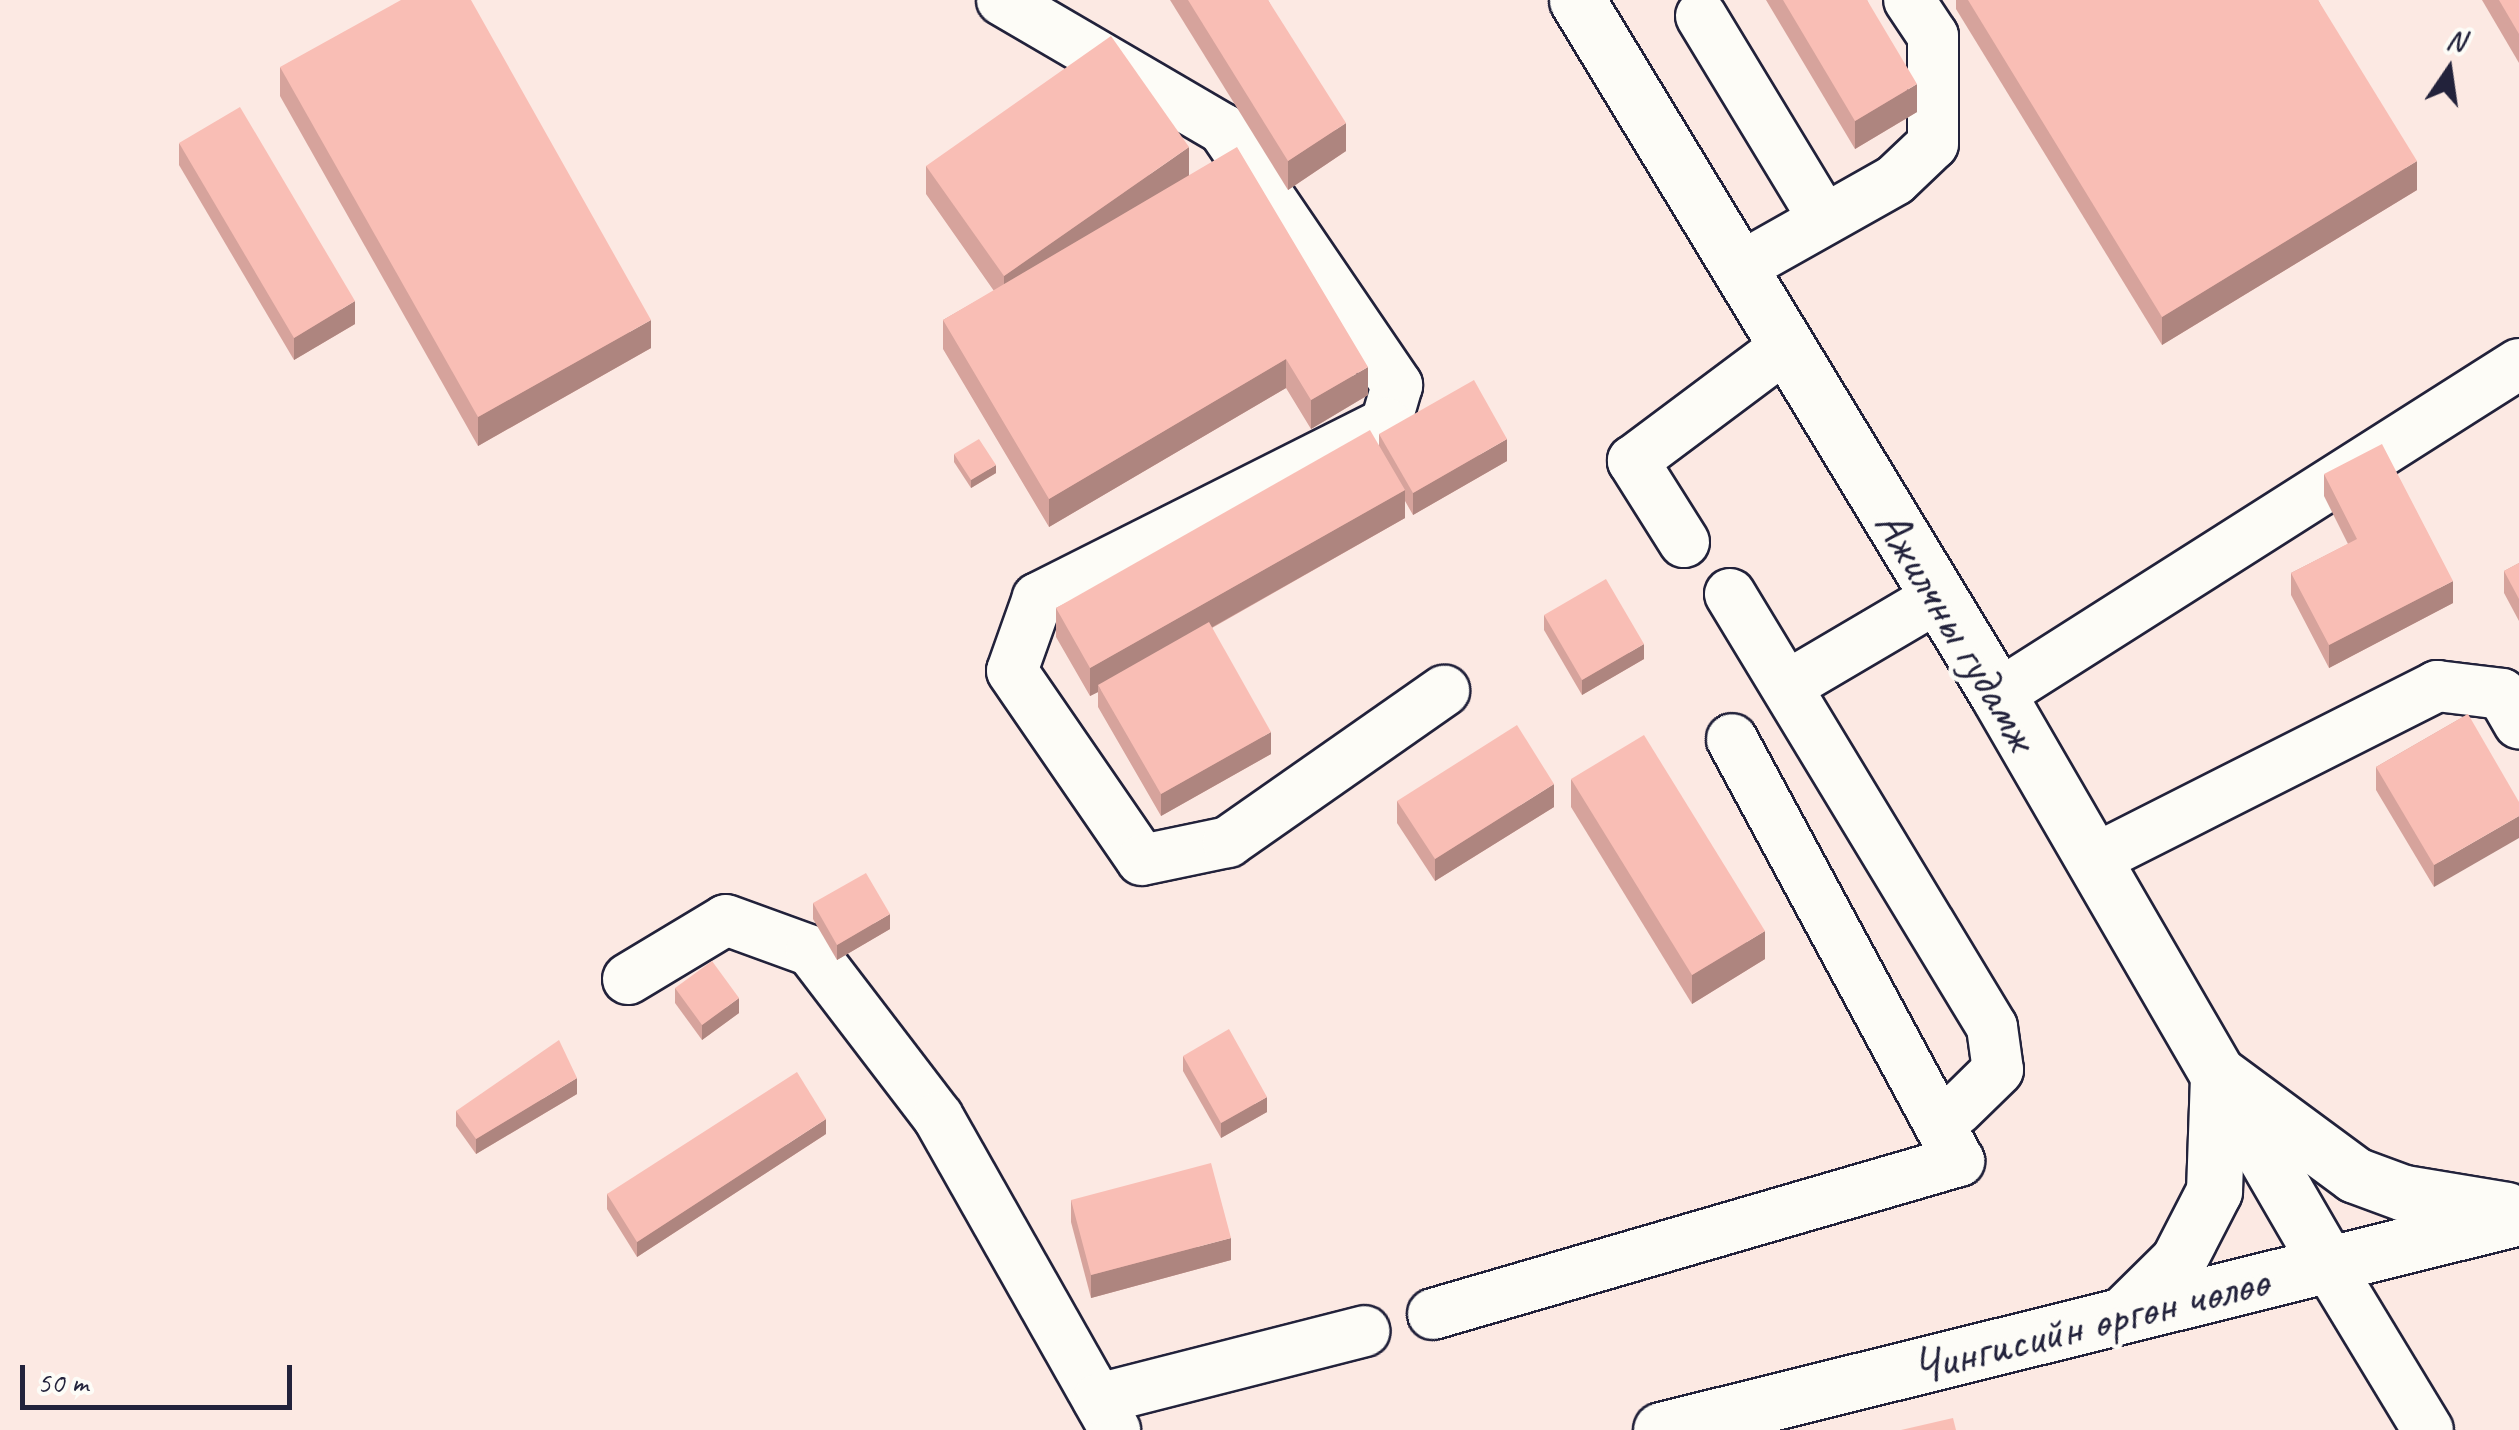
<!DOCTYPE html>
<html>
<head>
<meta charset="utf-8">
<style>
  body { margin:0 }
  #map { position:relative; width:2519px; height:1430px; overflow:hidden; background:#fce9e3; font-family:Caveat,sans-serif }
  div>[style] { position:absolute }
  .roads { filter:drop-shadow(2px 0 #22223b) drop-shadow(-2px 0 #22223b) drop-shadow(0 2px #22223b) drop-shadow(0 -2px #22223b) }
  .minor>* { height:50px; margin:-25px; padding:0 25px; transform-origin:25px; border-radius:25px; background:#fdfcf7 }
  .major>* { height:55px; margin:-27.5px; padding:0 27.5px; transform-origin:27.5px; border-radius:27.5px; background:#fdfcf7 }
  .highway>* { height:55px; margin:-27.5px; padding:0 27.5px; transform-origin:27.5px; border-radius:27.5px; background:#fdfcf7 }
  .wall>* { inset:0; background:#d6a39c }
  .shaded-wall>* { inset:0; background:#ae857f }
  .building>* { inset:0; background:#f9beb5 }
  span { translate:-50% -50%; white-space:nowrap; text-align:center; line-height:1.15; -webkit-text-stroke:10px #fdfcf7; paint-order:stroke }
  .street-label { font-size:48px; color:#22223b }
  .north { position:absolute; left:2399px; top:20px; width:100px; height:100px; -webkit-text-stroke:8px #fdfcf7; paint-order:stroke; rotate:13deg; font-size:28px; font-weight:700; line-height:40px; text-align:center; color:#22223b }
  .north::after { content:''; display:block; margin:auto; width:35px; height:45px; background:#22223b; clip-path:polygon(50% 0,100% 100%,50% 72%,0 100%) }
  .scale { position:absolute; left:20px; top:1365px; width:272px; height:45px; box-sizing:border-box; border:5px solid #22223b; border-top:0; padding-left:12px; font-size:30px; line-height:35px; white-space:nowrap; color:#22223b; -webkit-text-stroke:8px #fdfcf7; paint-order:stroke }
</style>
</head>
<body>
<div id="map">
  <div class="roads">
    <div class="minor">
      <i style="left:1002px;top:0;width:256px;rotate:30.3deg"></i>
      <i style="left:1223px;top:129px;width:310px;rotate:55.8deg"></i>
      <i style="left:1397px;top:385px;width:40px;rotate:106deg"></i>
      <i style="left:1386px;top:423px;width:390px;rotate:153.3deg"></i>
      <i style="left:1038px;top:598px;width:77px;rotate:109.6deg"></i>
      <i style="left:1012px;top:671px;width:229px;rotate:55.5deg"></i>
      <i style="left:1142px;top:860px;width:88px;rotate:-11.8deg"></i>
      <i style="left:1228px;top:842px;width:264px;rotate:-35deg"></i>
      <i style="left:1701px;top:16px;width:237px;rotate:58.8deg"></i>
      <i style="left:1739px;top:268px;width:179px;rotate:-29.4deg"></i>
      <i style="left:1895px;top:180px;width:52px;rotate:-43.5deg"></i>
      <i style="left:1933px;top:144px;width:108px;rotate:-90deg"></i>
      <i style="left:1933px;top:36px;width:43px;rotate:-123.7deg"></i>
      <i style="left:1684px;top:542px;width:96px;rotate:-122.2deg"></i>
      <i style="left:1633px;top:461px;width:192px;rotate:-36.8deg"></i>
      <i style="left:1730px;top:594px;width:506px;rotate:58.82deg"></i>
      <i style="left:1992px;top:1027px;width:43px;rotate:82.1deg"></i>
      <i style="left:1998px;top:1070px;width:57px;rotate:135.7deg"></i>
      <i style="left:1792px;top:683px;width:169px;rotate:-30.5deg"></i>
      <i style="left:1998px;top:695px;width:617px;rotate:-32.43deg"></i>
      <i style="left:2093px;top:860px;width:386px;rotate:-26.8deg"></i>
      <i style="left:2437px;top:686px;width:65px;rotate:7deg"></i>
      <i style="left:2502px;top:694px;width:34px;rotate:60deg"></i>
      <i style="left:628px;top:979px;width:114px;rotate:-31deg"></i>
      <i style="left:726px;top:920px;width:90px;rotate:20deg"></i>
      <i style="left:811px;top:951px;width:209px;rotate:52.6deg"></i>
      <i style="left:938px;top:1117px;width:360px;rotate:60.5deg"></i>
      <i style="left:2328px;top:1265px;width:193px;rotate:58.8deg"></i>
      <i style="left:1433px;top:1314px;width:548px;rotate:-16.22deg"></i>
      <i style="left:1959px;top:1161px;width:479px;rotate:-118.3deg"></i>
      <i style="left:1098px;top:1399px;width:275px;rotate:-14.3deg"></i>
    </div>
    <div class="major">
      <i style="left:1577px;top:0;width:813px;rotate:58.79deg"></i>
      <i style="left:1998px;top:695px;width:659px;rotate:59.93deg"></i>
    </div>
    <div class="highway">
      <i style="left:2218px;top:1074px;width:170px;rotate:36.4deg"></i>
      <i style="left:2355px;top:1175px;width:52px;rotate:20.2deg"></i>
      <i style="left:2404px;top:1193px;width:104px;rotate:9.4deg"></i>
      <i style="left:2124px;top:1314px;width:76px;rotate:-44.5deg"></i>
      <i style="left:2178px;top:1261px;width:79px;rotate:-62.8deg"></i>
      <i style="left:2214px;top:1191px;width:117px;rotate:-88deg"></i>
      <i style="left:1661px;top:1430px;width:884px;rotate:-13.94deg"></i>
    </div>
  </div>
  <div class="wall">
    <i style="clip-path:polygon(1170px 0,1268px 0,1346px 151px,1288px 190px)"></i>
    <i style="clip-path:polygon(1766px 0,1867px 0,1917px 112px,1855px 149px)"></i>
    <i style="clip-path:polygon(1956px 0,2318px 0,2417px 190px,2162px 345px,1956px 9px)"></i>
    <i style="clip-path:polygon(2482px 0,2519px 0,2519px 63px)"></i>
    <i style="clip-path:polygon(280px 67px,651px 348px,478px 446px,280px 96px)"></i>
    <i style="clip-path:polygon(179px 143px,355px 324px,294px 360px,179px 165px)"></i>
    <i style="clip-path:polygon(926px 166px,1189px 176px,1368px 395px,1311px 429px,1286px 388px,1049px 527px,943px 349px,943px 320px,994px 291px,926px 194px)"></i>
    <i style="clip-path:polygon(1379px 434px,1507px 461px,1413px 515px,1405px 501px,1405px 518px,1212px 628px,1271px 754px,1161px 816px,1098px 707px,1098px 692px,1090px 696px,1056px 637px,1056px 608px,1379px 445px)"></i>
    <i style="clip-path:polygon(954px 454px,996px 473px,971px 488px,954px 462px)"></i>
    <i style="clip-path:polygon(2324px 474px,2453px 603px,2329px 668px,2291px 595px,2291px 573px,2348px 544px,2324px 496px)"></i>
    <i style="clip-path:polygon(2519px 563px,2519px 621px,2504px 593px,2504px 571px)"></i>
    <i style="clip-path:polygon(1544px 615px,1644px 659px,1582px 695px,1544px 630px)"></i>
    <i style="clip-path:polygon(2468px 714px,2434px 887px,2376px 790px,2376px 767px)"></i>
    <i style="clip-path:polygon(1571px 779px,1765px 959px,1692px 1004px,1571px 807px)"></i>
    <i style="clip-path:polygon(1397px 801px,1554px 807px,1435px 881px,1397px 823px)"></i>
    <i style="clip-path:polygon(813px 903px,890px 929px,837px 960px,813px 919px)"></i>
    <i style="clip-path:polygon(675px 988px,739px 1013px,702px 1040px,675px 1003px)"></i>
    <i style="clip-path:polygon(1183px 1056px,1267px 1112px,1221px 1138px,1183px 1071px)"></i>
    <i style="clip-path:polygon(577px 1094px,476px 1154px,456px 1126px,456px 1111px)"></i>
    <i style="clip-path:polygon(826px 1134px,637px 1257px,607px 1209px,607px 1194px)"></i>
    <i style="clip-path:polygon(1071px 1200px,1231px 1260px,1091px 1298px,1071px 1222px)"></i>
  </div>
  <div class="shaded-wall">
    <i style="clip-path:polygon(1917px 84px,1917px 112px,1855px 149px,1855px 121px)"></i>
    <i style="clip-path:polygon(1346px 123px,1346px 151px,1288px 190px,1288px 161px)"></i>
    <i style="clip-path:polygon(1189px 147px,1189px 176px,1004px 305px,1004px 276px)"></i>
    <i style="clip-path:polygon(2417px 161px,2417px 190px,2162px 345px,2162px 317px)"></i>
    <i style="clip-path:polygon(355px 301px,355px 324px,294px 360px,294px 338px)"></i>
    <i style="clip-path:polygon(651px 320px,651px 348px,478px 446px,478px 417px)"></i>
    <i style="clip-path:polygon(1286px 359px,1286px 388px,1049px 527px,1049px 499px)"></i>
    <i style="clip-path:polygon(1368px 367px,1368px 395px,1311px 429px,1311px 400px)"></i>
    <i style="clip-path:polygon(1507px 439px,1507px 461px,1413px 515px,1413px 493px)"></i>
    <i style="clip-path:polygon(996px 465px,996px 473px,971px 488px,971px 480px)"></i>
    <i style="clip-path:polygon(1405px 490px,1405px 518px,1101px 690px,1098px 685px,1098px 692px,1090px 696px,1090px 668px)"></i>
    <i style="clip-path:polygon(2453px 581px,2453px 603px,2329px 668px,2329px 645px)"></i>
    <i style="clip-path:polygon(1644px 644px,1644px 659px,1582px 695px,1582px 680px)"></i>
    <i style="clip-path:polygon(1271px 732px,1271px 754px,1161px 816px,1161px 794px)"></i>
    <i style="clip-path:polygon(1554px 784px,1554px 807px,1435px 881px,1435px 859px)"></i>
    <i style="clip-path:polygon(2519px 816px,2519px 838px,2434px 887px,2434px 865px)"></i>
    <i style="clip-path:polygon(890px 914px,890px 929px,837px 960px,837px 945px)"></i>
    <i style="clip-path:polygon(1765px 931px,1765px 959px,1692px 1004px,1692px 975px)"></i>
    <i style="clip-path:polygon(739px 998px,739px 1013px,702px 1040px,702px 1025px)"></i>
    <i style="clip-path:polygon(577px 1078px,577px 1094px,476px 1154px,476px 1139px)"></i>
    <i style="clip-path:polygon(1267px 1097px,1267px 1112px,1221px 1138px,1221px 1123px)"></i>
    <i style="clip-path:polygon(826px 1119px,826px 1134px,637px 1257px,637px 1242px)"></i>
    <i style="clip-path:polygon(1231px 1238px,1231px 1260px,1091px 1298px,1091px 1275px)"></i>
  </div>
  <div class="building">
    <i style="clip-path:polygon(401px 0,471px 0,651px 320px,478px 417px,280px 67px)"></i>
    <i style="clip-path:polygon(1188px 0,1268px 0,1346px 123px,1288px 161px)"></i>
    <i style="clip-path:polygon(1783px 0,1867px 0,1917px 84px,1855px 121px)"></i>
    <i style="clip-path:polygon(1968px 0,2318px 0,2417px 161px,2162px 317px)"></i>
    <i style="clip-path:polygon(2499px 0,2519px 0,2519px 34px)"></i>
    <i style="clip-path:polygon(1111px 36px,1189px 147px,1004px 276px,926px 166px)"></i>
    <i style="clip-path:polygon(240px 107px,355px 301px,294px 338px,179px 143px)"></i>
    <i style="clip-path:polygon(1237px 147px,1368px 367px,1311px 400px,1286px 359px,1049px 499px,943px 320px)"></i>
    <i style="clip-path:polygon(1474px 380px,1507px 439px,1413px 493px,1379px 434px)"></i>
    <i style="clip-path:polygon(1370px 430px,1405px 490px,1090px 668px,1056px 608px)"></i>
    <i style="clip-path:polygon(979px 439px,996px 465px,971px 480px,954px 454px)"></i>
    <i style="clip-path:polygon(2382px 444px,2453px 581px,2329px 645px,2291px 573px,2357px 539px,2324px 474px)"></i>
    <i style="clip-path:polygon(2519px 563px,2519px 599px,2504px 571px)"></i>
    <i style="clip-path:polygon(1606px 579px,1644px 644px,1582px 680px,1544px 615px)"></i>
    <i style="clip-path:polygon(1209px 622px,1271px 732px,1161px 794px,1098px 685px)"></i>
    <i style="clip-path:polygon(2468px 714px,2519px 802px,2519px 816px,2434px 865px,2376px 767px)"></i>
    <i style="clip-path:polygon(1517px 725px,1554px 784px,1435px 859px,1397px 801px)"></i>
    <i style="clip-path:polygon(1644px 735px,1765px 931px,1692px 975px,1571px 779px)"></i>
    <i style="clip-path:polygon(866px 873px,890px 914px,837px 945px,813px 903px)"></i>
    <i style="clip-path:polygon(712px 961px,739px 998px,702px 1025px,675px 988px)"></i>
    <i style="clip-path:polygon(1229px 1029px,1267px 1097px,1221px 1123px,1183px 1056px)"></i>
    <i style="clip-path:polygon(559px 1040px,577px 1078px,476px 1139px,456px 1111px)"></i>
    <i style="clip-path:polygon(797px 1072px,826px 1119px,637px 1242px,607px 1194px)"></i>
    <i style="clip-path:polygon(1211px 1163px,1231px 1238px,1091px 1275px,1071px 1200px)"></i>
    <i style="clip-path:polygon(1953px 1418px,1956px 1430px,1901px 1430px)"></i>
  </div>
  <div class="street-label">
    <span style="left:1957px;top:630px;rotate:59deg">Ажилчны гудамж</span>
    <span style="left:2090px;top:1324px;rotate:-14deg">Чингисийн өргөн чөлөө</span>
  </div>
  <div class="north">N</div>
  <div class="scale">50 m</div>
</div>
</body>
</html>
